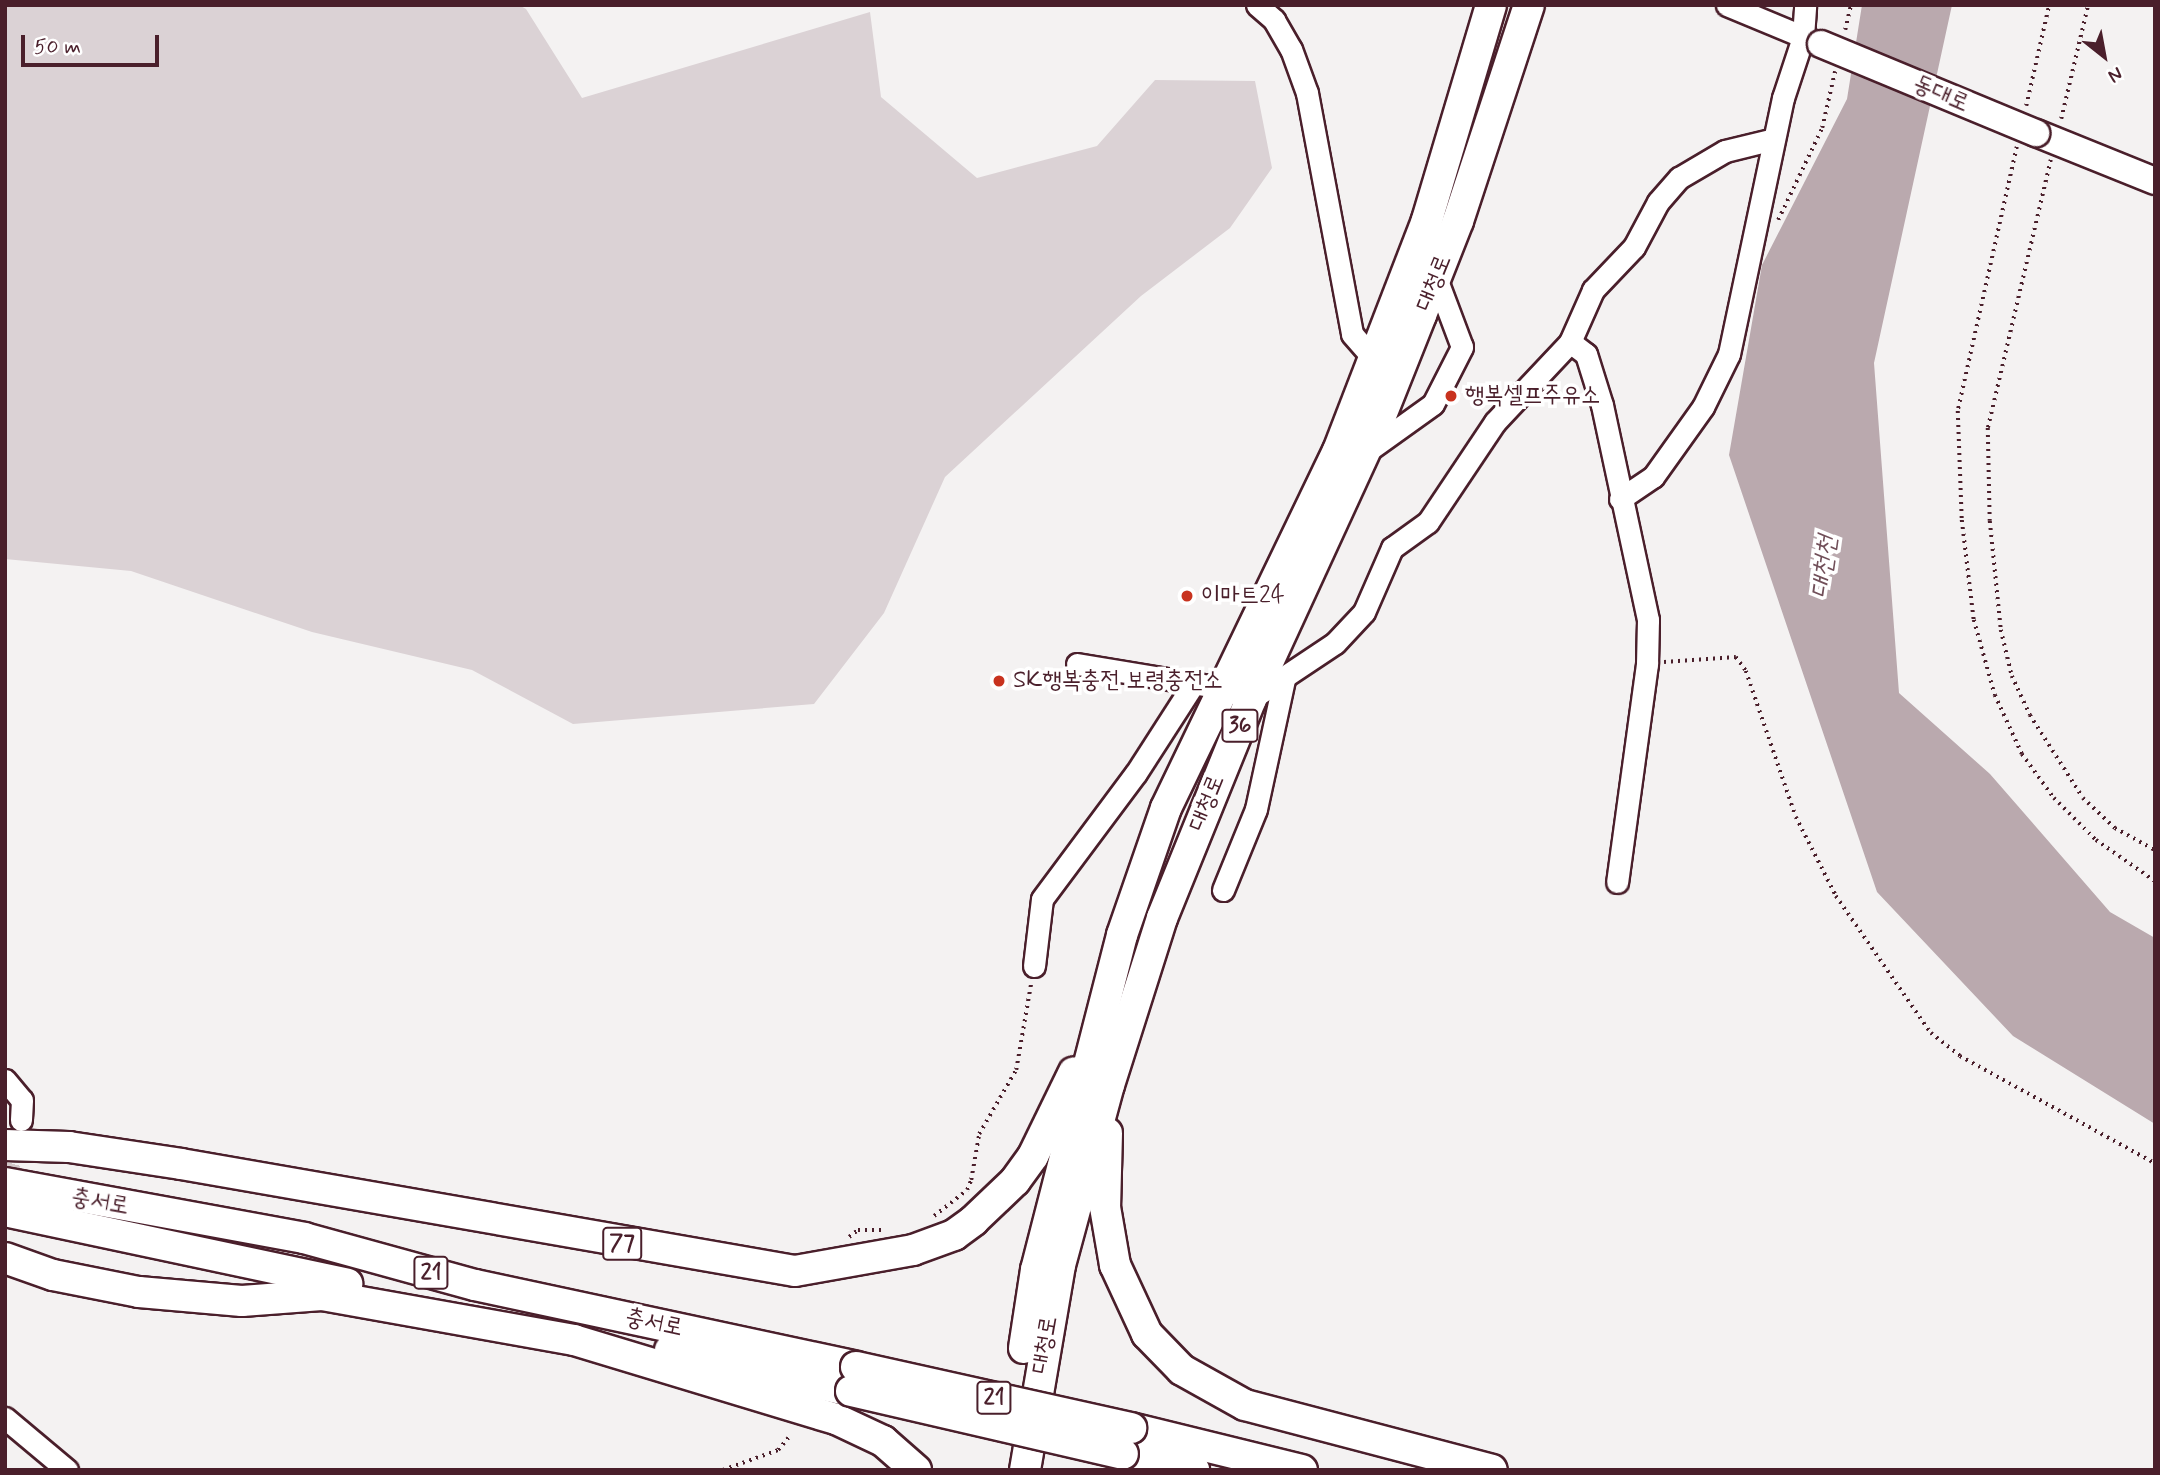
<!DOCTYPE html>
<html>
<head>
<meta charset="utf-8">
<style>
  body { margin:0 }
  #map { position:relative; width:2160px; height:1475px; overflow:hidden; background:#f4f2f2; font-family:Mynerve,"Poor Story",sans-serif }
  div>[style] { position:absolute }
  .green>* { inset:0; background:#dbd2d5 }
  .water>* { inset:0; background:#baa9ae }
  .minor-tunnel>* { height:21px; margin-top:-10.5px; transform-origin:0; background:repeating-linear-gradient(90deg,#d2c8ca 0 21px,transparent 0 31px) }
  .path>* { height:3.5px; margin-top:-1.75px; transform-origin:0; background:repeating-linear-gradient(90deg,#4a1f2b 0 2px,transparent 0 7px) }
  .roads { filter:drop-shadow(2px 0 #4a1f2b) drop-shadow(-2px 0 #4a1f2b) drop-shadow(0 2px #4a1f2b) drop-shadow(0 -2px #4a1f2b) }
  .minor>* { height:21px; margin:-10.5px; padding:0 10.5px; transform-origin:10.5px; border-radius:10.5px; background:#fff }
  .major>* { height:26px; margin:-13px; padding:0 13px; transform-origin:13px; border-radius:13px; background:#fff }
  .highway>* { height:30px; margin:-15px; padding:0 15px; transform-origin:15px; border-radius:15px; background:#fff }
  .bridges { filter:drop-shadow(2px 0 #4a1f2b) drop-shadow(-2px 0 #4a1f2b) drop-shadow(0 2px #4a1f2b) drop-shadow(0 -2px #4a1f2b) }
  .major-bridge>* { height:26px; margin:-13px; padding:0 13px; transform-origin:13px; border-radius:13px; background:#fff }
  .highway-bridge>* { height:30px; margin:-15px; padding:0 15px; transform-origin:15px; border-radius:15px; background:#fff }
  .dots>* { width:19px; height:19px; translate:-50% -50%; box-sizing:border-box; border:4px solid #fff; border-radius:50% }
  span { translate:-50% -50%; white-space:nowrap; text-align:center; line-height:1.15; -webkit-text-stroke:7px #fff; paint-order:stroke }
  .shield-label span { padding:2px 5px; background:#fff; border:2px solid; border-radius:5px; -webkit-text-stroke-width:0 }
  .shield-label { font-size:23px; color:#4a1f2b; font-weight:700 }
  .street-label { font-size:24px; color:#4a1f2b }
  .poi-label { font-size:24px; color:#4a1f2b }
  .left { translate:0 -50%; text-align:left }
  .water-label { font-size:26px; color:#714f59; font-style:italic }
  .frame { position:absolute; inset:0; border:7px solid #4a1f2b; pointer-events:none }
  .north { position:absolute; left:2069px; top:21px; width:70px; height:70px; -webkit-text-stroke:5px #fff; paint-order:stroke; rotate:149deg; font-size:19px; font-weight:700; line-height:28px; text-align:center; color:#4a1f2b }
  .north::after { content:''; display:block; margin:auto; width:24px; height:32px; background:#4a1f2b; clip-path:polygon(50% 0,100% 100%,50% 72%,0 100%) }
  .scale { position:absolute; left:21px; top:35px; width:138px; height:32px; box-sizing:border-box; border:4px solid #4a1f2b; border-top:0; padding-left:9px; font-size:21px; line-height:24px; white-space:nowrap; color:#4a1f2b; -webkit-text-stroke:5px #fff; paint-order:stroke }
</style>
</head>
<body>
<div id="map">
  <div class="green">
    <i style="clip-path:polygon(5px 5px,519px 5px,526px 9px,582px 98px,870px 12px,881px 97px,977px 178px,1097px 146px,1155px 80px,1255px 81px,1272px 168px,1230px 228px,1141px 296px,945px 477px,884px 613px,814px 704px,573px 724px,472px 670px,312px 632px,131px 571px,5px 559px)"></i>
  </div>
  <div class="water">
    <i style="clip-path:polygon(1862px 5px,1952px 5px,1874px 363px,1899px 693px,1990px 774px,2110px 912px,2155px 938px,2155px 1124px,2013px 1036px,1877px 892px,1729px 455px,1762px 265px,1847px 99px)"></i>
  </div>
  <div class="minor-tunnel">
    <i style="left:5px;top:1183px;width:53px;rotate:-75.7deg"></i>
  </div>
  <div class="path">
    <i style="left:1845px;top:30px;width:26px;rotate:-77deg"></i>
    <i style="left:2026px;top:106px;width:104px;rotate:-77.2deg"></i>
    <i style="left:2061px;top:119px;width:117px;rotate:-76.7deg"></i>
    <i style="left:2017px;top:147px;width:271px;rotate:102.6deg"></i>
    <i style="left:1958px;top:411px;width:109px;rotate:87.9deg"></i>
    <i style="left:1962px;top:520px;width:101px;rotate:83.2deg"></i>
    <i style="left:1974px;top:620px;width:78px;rotate:74.4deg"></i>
    <i style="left:1995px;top:695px;width:65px;rotate:65.4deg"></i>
    <i style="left:2022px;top:754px;width:54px;rotate:54deg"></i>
    <i style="left:2054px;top:798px;width:59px;rotate:45deg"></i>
    <i style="left:2096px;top:840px;width:72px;rotate:34.8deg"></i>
    <i style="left:2051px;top:160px;width:275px;rotate:103.2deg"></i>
    <i style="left:1988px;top:428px;width:93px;rotate:88.8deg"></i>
    <i style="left:1990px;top:521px;width:110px;rotate:84.2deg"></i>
    <i style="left:2001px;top:630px;width:47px;rotate:76.6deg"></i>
    <i style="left:2012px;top:676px;width:43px;rotate:65.2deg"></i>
    <i style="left:2030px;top:715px;width:98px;rotate:57.4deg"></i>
    <i style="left:2083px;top:798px;width:44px;rotate:43.2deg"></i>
    <i style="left:2115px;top:828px;width:46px;rotate:28.8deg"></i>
    <i style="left:1778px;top:220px;width:102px;rotate:-64.4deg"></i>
    <i style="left:1822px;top:128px;width:58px;rotate:-77.2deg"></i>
    <i style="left:1664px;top:662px;width:72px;rotate:-4deg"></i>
    <i style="left:1736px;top:657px;width:17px;rotate:54deg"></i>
    <i style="left:1746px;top:671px;width:154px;rotate:71.1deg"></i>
    <i style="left:1796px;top:817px;width:89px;rotate:63.1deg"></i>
    <i style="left:1836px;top:896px;width:167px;rotate:55.3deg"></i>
    <i style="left:1931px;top:1033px;width:37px;rotate:38deg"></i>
    <i style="left:1960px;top:1056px;width:222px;rotate:28.8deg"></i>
    <i style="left:934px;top:1216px;width:42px;rotate:-38.2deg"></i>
    <i style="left:967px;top:1190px;width:11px;rotate:-68deg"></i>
    <i style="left:971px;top:1180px;width:47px;rotate:-80.1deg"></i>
    <i style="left:979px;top:1134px;width:74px;rotate:-60deg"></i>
    <i style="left:1016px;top:1070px;width:88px;rotate:-80.2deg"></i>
    <i style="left:849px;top:1237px;width:11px;rotate:-38deg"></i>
    <i style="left:858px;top:1230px;width:23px"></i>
    <i style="left:723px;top:1470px;width:59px;rotate:-20deg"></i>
    <i style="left:778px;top:1450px;width:16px;rotate:-50deg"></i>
  </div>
  <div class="roads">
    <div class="minor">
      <i style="left:1257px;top:5px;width:23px;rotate:41deg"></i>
      <i style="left:1274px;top:20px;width:34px;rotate:60deg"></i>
      <i style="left:1291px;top:49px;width:47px;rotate:70deg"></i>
      <i style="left:1307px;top:93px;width:245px;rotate:79.4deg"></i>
      <i style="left:1352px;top:334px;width:29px;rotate:49deg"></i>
      <i style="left:1727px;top:5px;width:96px;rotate:22.6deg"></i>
      <i style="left:1570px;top:342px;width:20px;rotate:37deg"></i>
      <i style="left:1586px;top:354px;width:53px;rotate:72.6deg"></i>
      <i style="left:1602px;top:405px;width:220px;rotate:77.9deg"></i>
      <i style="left:1648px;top:620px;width:44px;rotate:91.3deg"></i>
      <i style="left:1647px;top:664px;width:220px;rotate:97.8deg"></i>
      <i style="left:1366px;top:452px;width:82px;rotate:-35.6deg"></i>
      <i style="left:1433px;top:404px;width:64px;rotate:-63deg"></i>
      <i style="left:1462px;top:347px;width:74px;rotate:-110.6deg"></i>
      <i style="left:1620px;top:499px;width:40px;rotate:-34deg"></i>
      <i style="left:1653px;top:477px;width:86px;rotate:-54.5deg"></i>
      <i style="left:1703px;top:407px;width:59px;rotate:-63.9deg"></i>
      <i style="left:1729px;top:354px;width:262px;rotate:-78.1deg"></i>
      <i style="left:1783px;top:98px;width:64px;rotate:-71.8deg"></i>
      <i style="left:1803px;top:37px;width:32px;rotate:-86deg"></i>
      <i style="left:1077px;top:664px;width:147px;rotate:9.4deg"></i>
      <i style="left:1222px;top:688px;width:31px;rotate:21deg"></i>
      <i style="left:1251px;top:699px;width:101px;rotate:-33.7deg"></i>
      <i style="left:1335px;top:643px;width:42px;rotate:-46.9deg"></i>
      <i style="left:1364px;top:612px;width:70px;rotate:-66.4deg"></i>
      <i style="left:1392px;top:548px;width:44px;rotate:-35.8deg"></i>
      <i style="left:1428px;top:522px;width:120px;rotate:-56.2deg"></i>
      <i style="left:1495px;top:422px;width:110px;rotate:-46.8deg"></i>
      <i style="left:1570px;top:342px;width:57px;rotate:-66.1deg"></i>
      <i style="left:1593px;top:290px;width:59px;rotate:-46.4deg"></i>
      <i style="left:1634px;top:247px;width:51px;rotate:-61.9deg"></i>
      <i style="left:1658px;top:202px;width:32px;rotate:-49deg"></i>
      <i style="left:1679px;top:178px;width:53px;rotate:-30.4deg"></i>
      <i style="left:1725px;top:151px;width:50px;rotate:-13.8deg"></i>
      <i style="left:1223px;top:890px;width:87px;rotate:-67.8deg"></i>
      <i style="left:1256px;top:809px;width:133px;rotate:-77.8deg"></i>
      <i style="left:1034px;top:966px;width:67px;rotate:-83.2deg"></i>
      <i style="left:1042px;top:899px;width:157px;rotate:-53.3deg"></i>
      <i style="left:1136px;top:773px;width:107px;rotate:-57.2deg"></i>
      <i style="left:5px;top:1080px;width:26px;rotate:50deg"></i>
      <i style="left:22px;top:1100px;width:20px;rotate:93deg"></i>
      <i style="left:5px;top:1418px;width:81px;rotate:40deg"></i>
    </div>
    <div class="major">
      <i style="left:2036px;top:133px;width:128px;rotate:22deg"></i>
    </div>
    <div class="highway">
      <i style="left:1107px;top:1133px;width:74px;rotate:91.5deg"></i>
      <i style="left:1105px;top:1207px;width:59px;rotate:80.2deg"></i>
      <i style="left:1115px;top:1265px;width:76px;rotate:65.1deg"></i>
      <i style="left:1147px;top:1334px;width:50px;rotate:45.8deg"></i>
      <i style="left:1182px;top:1370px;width:72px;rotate:29.1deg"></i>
      <i style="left:1245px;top:1405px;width:255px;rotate:14.7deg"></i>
      <i style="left:5px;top:1145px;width:64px;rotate:1.8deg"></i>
      <i style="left:69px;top:1147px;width:113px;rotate:8.6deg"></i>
      <i style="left:181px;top:1164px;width:623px;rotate:9.89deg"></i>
      <i style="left:795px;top:1271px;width:120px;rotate:-10.1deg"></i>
      <i style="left:913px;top:1250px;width:44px;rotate:-20.1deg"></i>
      <i style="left:954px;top:1235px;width:24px;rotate:-36deg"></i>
      <i style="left:973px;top:1221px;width:58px;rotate:-43.6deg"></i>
      <i style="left:1015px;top:1181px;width:31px;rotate:-54deg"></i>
      <i style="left:1033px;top:1156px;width:93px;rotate:-64deg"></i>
      <i style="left:5px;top:1183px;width:304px;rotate:10.4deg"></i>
      <i style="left:304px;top:1238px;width:177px;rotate:15.4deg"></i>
      <i style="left:475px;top:1285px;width:390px;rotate:12.1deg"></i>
      <i style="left:5px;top:1211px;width:350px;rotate:12deg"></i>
      <i style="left:5px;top:1258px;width:51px;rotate:19.5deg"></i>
      <i style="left:53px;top:1275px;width:88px;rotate:11.2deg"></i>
      <i style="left:139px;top:1292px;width:103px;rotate:5deg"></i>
      <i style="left:242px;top:1301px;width:80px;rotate:-4.3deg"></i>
      <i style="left:322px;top:1295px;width:256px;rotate:10.1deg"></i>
      <i style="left:574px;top:1340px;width:274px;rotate:16.8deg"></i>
      <i style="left:836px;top:1419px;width:52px;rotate:25.1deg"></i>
      <i style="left:883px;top:1441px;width:44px;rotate:41.3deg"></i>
      <i style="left:1024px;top:1348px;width:79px;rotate:-81.3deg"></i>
      <i style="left:1036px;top:1270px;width:346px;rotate:-75.6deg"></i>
      <i style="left:1122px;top:935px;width:134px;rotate:-70.9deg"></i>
      <i style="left:1166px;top:808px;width:396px;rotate:-64.3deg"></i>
      <i style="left:1338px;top:451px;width:248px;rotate:-68.9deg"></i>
      <i style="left:1427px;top:220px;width:224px;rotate:-73.4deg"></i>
      <i style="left:670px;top:1350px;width:186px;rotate:12.8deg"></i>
      <i style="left:1131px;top:1428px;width:176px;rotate:13.8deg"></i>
      <i style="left:1123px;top:1454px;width:73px;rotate:12.7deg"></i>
      <i style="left:1025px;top:1470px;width:208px;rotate:-80.3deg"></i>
      <i style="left:1060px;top:1265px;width:187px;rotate:-74.8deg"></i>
      <i style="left:1109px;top:1085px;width:175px;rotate:-72.4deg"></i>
      <i style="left:1162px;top:918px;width:236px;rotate:-67.9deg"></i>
      <i style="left:1251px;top:699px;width:309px;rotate:-65.3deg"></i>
      <i style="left:1380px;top:418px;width:111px;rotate:-68.3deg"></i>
      <i style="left:1421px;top:315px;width:101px;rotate:-68.5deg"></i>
      <i style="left:1458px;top:221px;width:227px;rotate:-71.8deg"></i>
    </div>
  </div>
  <div class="bridges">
    <div class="major-bridge">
      <i style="left:1821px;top:44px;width:233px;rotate:22.5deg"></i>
    </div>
    <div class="highway-bridge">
      <i style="left:856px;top:1367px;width:282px;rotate:12.5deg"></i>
      <i style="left:851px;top:1391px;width:279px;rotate:13deg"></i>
    </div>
  </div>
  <div class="dots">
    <i style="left:1451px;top:396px;background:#c8321e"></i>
    <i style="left:1187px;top:596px;background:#c8321e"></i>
    <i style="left:999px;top:681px;background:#c8321e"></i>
  </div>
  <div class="shield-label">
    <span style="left:1240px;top:726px">36</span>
    <span style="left:622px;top:1244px">77</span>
    <span style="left:431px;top:1273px">21</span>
    <span style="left:994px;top:1398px">21</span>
  </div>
  <div class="street-label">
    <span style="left:1941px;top:94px;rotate:23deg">동대로</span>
    <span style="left:1434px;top:283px;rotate:-68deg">대청로</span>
    <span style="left:1207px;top:803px;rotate:-68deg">대청로</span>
    <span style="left:100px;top:1202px;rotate:10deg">충서로</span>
    <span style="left:654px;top:1323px;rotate:12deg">충서로</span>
    <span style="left:1045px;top:1345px;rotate:-80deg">대청로</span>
  </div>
  <div class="poi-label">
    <span class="left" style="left:1465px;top:396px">행복셀프주유소</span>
    <span class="left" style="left:1201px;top:596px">이마트24</span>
    <span class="left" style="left:1013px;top:681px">SK행복충전 보령충전소</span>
  </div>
  <div class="water-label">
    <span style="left:1825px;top:567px;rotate:-82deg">대천천</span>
  </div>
  <div class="frame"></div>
  <div class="north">N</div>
  <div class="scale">50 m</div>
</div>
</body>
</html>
